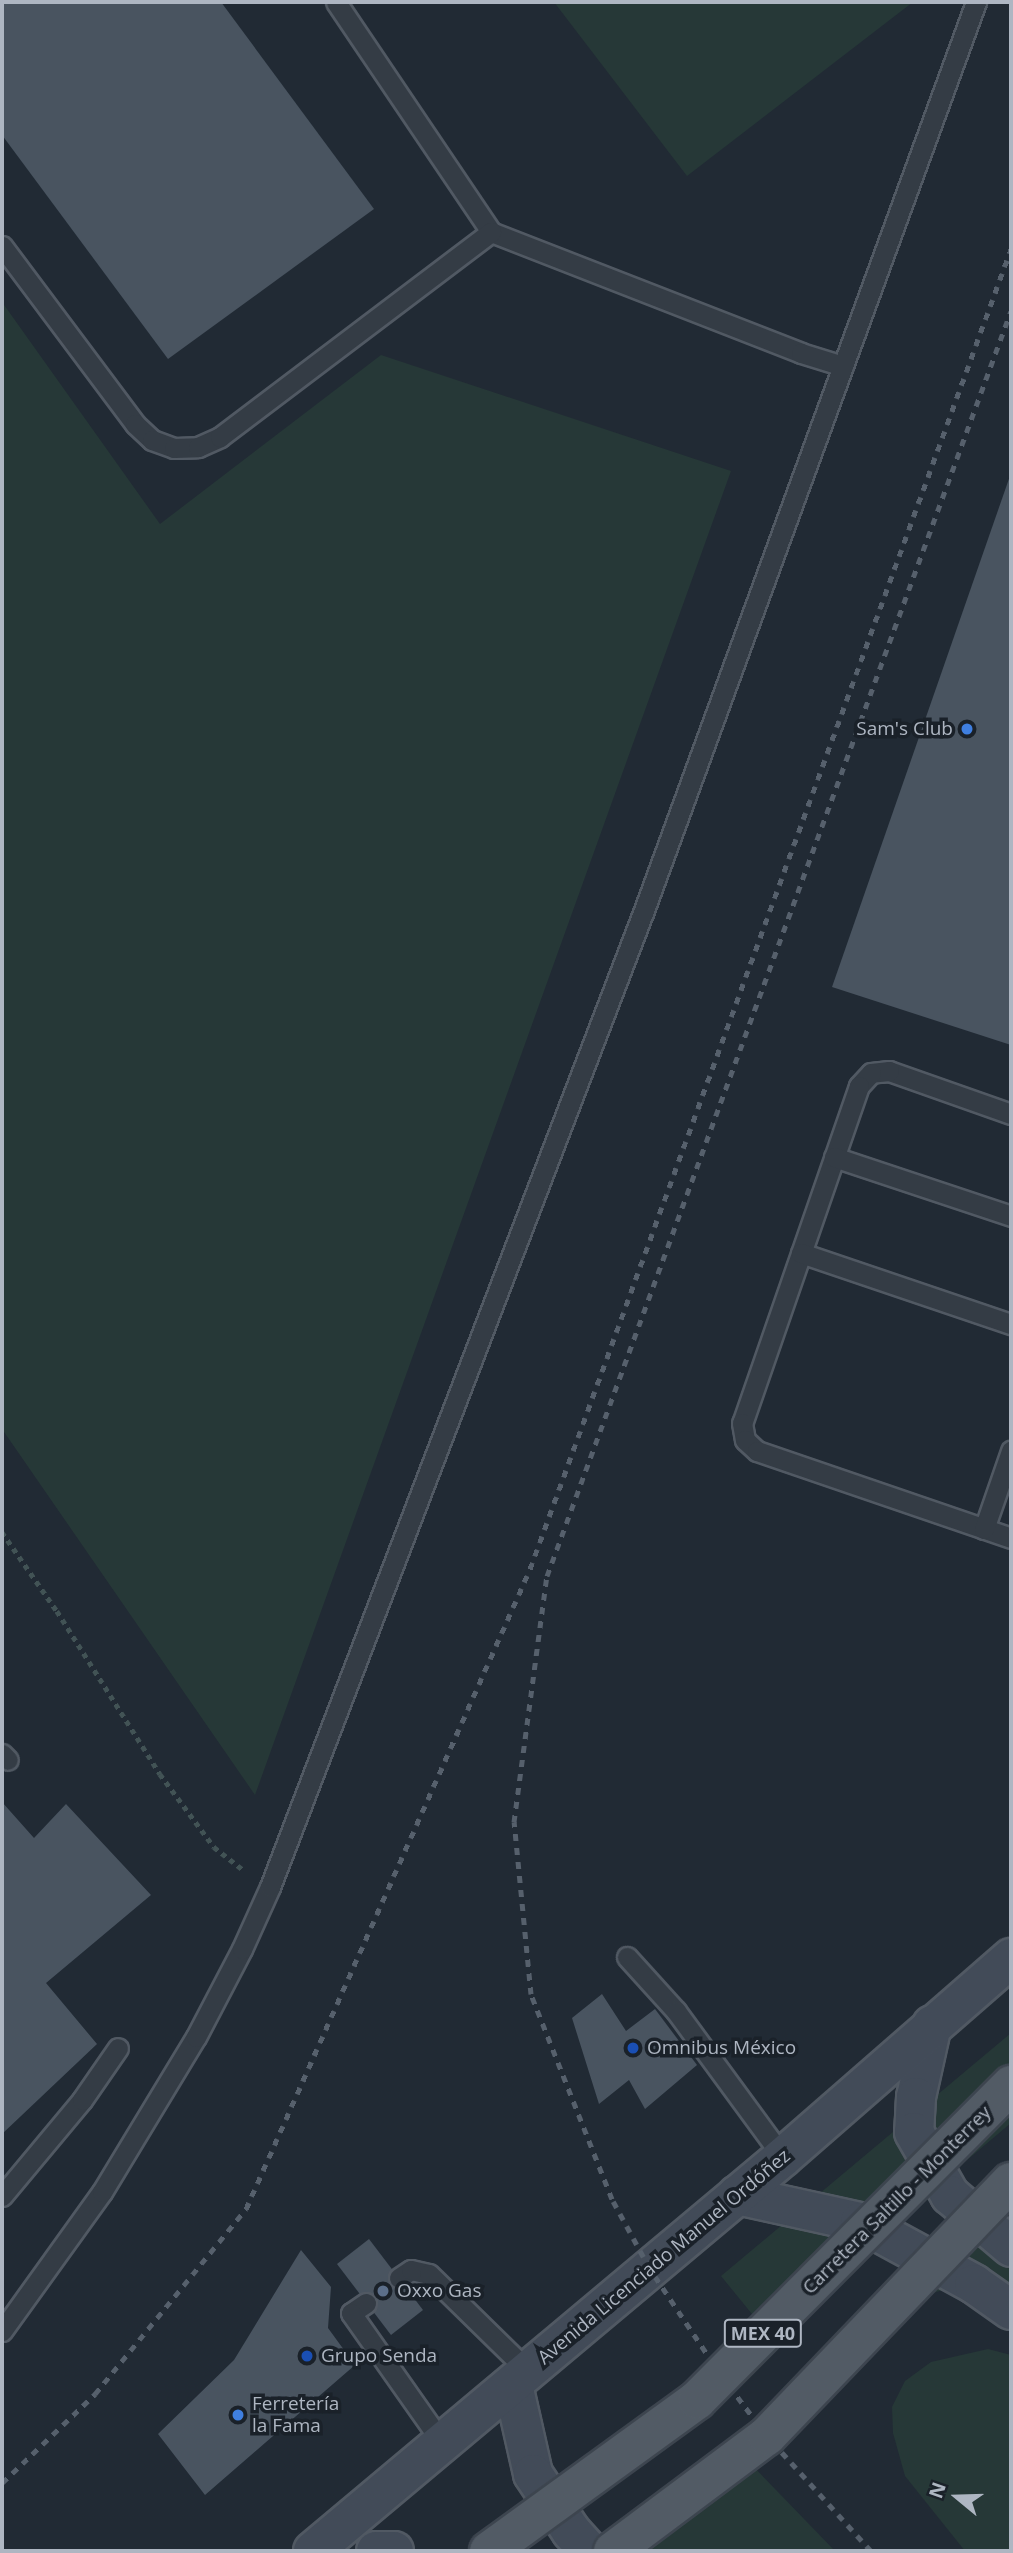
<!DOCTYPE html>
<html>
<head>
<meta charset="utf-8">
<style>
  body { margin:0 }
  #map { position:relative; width:1013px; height:2553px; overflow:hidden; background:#212a34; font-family:"Open Sans",sans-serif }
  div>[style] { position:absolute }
  .green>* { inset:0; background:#263837 }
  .building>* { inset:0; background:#495460 }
  .path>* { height:4.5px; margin-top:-2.25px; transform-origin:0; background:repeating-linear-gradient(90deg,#425355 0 5px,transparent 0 10px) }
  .roads { filter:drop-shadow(2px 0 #515963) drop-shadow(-2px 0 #515963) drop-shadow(0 2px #515963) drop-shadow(0 -2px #515963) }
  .service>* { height:19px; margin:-9.5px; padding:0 9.5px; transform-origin:9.5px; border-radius:9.5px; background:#343c45 }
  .secondary>* { height:38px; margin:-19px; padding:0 19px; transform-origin:19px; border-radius:19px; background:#424b58 }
  .rail>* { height:5px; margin-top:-2.5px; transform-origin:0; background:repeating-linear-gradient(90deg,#56606c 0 7px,transparent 0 14px) }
  .bridges { filter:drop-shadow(2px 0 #3d454f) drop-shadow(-2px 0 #3d454f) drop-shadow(0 2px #3d454f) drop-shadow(0 -2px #3d454f) }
  .primary-bridge>* { height:38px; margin:-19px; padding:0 19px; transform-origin:19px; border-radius:19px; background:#525b65 }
  .dots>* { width:19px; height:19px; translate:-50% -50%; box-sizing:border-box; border:4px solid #1a2129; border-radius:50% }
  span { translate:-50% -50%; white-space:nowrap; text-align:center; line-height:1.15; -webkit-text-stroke:7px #1a2129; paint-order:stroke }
  .shield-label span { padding:2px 5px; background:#1a2129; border:2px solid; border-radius:5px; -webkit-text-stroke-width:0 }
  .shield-label { font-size:18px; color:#aeb6c2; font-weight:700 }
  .poi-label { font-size:19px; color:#aeb6c2 }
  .right { translate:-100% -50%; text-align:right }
  .left { translate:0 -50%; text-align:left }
  .street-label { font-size:19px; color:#aeb6c2 }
  .frame { position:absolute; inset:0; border:4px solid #aeb6c2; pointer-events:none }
  .north { position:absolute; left:922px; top:2462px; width:70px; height:70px; -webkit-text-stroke:5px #1a2129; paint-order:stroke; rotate:289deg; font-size:19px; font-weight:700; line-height:28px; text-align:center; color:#aeb6c2 }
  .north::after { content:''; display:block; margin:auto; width:24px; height:32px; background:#aeb6c2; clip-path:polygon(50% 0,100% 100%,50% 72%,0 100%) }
</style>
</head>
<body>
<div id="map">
  <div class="green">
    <i style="clip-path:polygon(554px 2px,913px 2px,687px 176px)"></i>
    <i style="clip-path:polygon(2px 302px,160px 524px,381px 355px,731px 471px,255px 1795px,2px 1429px)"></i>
    <i style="clip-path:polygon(1011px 2033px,1011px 2123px,765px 2330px,721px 2276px)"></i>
    <i style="clip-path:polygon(1011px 2217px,1011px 2291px,973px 2281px,903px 2302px)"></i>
    <i style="clip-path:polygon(988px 2349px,1011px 2355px,1011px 2551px,965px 2551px,905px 2476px,893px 2433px,892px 2407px,905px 2381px,931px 2362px)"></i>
    <i style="clip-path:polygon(749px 2462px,835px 2551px,638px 2551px)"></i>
  </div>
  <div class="building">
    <i style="clip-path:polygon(2px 2px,221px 2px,374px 209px,168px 359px,2px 135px)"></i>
    <i style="clip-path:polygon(1011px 473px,1011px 1045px,832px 987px)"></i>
    <i style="clip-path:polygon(2px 1802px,34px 1838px,66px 1804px,151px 1895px,46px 1983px,97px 2044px,2px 2134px)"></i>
    <i style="clip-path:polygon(602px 1994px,626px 2031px,655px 2009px,697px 2065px,645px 2109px,629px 2080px,599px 2104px,572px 2018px)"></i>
    <i style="clip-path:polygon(369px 2239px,423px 2310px,391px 2335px,337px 2264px)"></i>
    <i style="clip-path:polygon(301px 2250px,331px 2287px,328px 2328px,355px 2365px,205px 2495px,158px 2434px,234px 2360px)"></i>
  </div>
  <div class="path">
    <i style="left:2px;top:1532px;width:96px;rotate:55.2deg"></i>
    <i style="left:57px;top:1611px;width:193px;rotate:57.7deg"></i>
    <i style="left:160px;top:1774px;width:91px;rotate:53.5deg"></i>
    <i style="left:214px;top:1847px;width:39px;rotate:38deg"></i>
  </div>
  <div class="roads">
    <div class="service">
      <i style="left:336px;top:2px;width:277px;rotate:56deg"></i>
      <i style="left:491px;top:232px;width:333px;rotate:21.3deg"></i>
      <i style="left:801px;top:353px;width:44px;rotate:17.2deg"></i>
      <i style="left:2px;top:246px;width:222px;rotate:53.2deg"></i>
      <i style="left:135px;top:424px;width:23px;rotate:43deg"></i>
      <i style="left:152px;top:440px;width:23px;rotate:20deg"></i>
      <i style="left:174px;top:448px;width:24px;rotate:-2deg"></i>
      <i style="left:198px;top:447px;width:24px;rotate:-24deg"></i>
      <i style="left:220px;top:437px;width:340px;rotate:-37.1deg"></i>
      <i style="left:1011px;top:1114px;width:129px;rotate:-160.6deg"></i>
      <i style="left:889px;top:1071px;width:18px;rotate:174deg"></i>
      <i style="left:871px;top:1073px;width:18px;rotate:133deg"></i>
      <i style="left:859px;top:1086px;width:357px;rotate:109.1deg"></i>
      <i style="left:742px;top:1423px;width:17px;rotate:80deg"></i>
      <i style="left:745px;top:1440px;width:16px;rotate:43deg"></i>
      <i style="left:757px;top:1451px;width:268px;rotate:18.9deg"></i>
      <i style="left:834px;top:1157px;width:187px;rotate:18.4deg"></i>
      <i style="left:801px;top:1253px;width:222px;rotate:18.7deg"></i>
      <i style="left:984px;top:1529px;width:83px;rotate:-70.9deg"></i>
      <i style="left:2px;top:1754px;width:8px;rotate:45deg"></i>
      <i style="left:627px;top:1957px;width:73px;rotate:47.8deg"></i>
      <i style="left:676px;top:2011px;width:181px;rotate:53.8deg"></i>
      <i style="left:2px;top:2196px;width:125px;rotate:-50.2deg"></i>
      <i style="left:82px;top:2100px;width:63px;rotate:-55.3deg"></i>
      <i style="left:399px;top:2278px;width:14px;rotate:-34deg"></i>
      <i style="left:411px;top:2270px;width:18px;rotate:13deg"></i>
      <i style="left:429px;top:2274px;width:140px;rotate:44.4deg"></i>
      <i style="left:366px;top:2303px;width:18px;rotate:146deg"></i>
      <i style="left:351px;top:2313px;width:160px;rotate:54.9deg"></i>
      <i style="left:2px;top:2331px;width:171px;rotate:-54.3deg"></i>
      <i style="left:102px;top:2192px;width:181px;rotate:-58.8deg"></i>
      <i style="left:196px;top:2037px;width:99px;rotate:-62.4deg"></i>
      <i style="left:242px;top:1949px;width:68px;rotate:-65.7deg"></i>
      <i style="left:270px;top:1887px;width:1043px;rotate:-69.05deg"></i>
      <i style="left:643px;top:913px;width:970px;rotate:-69.92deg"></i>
    </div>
    <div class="secondary">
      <i style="left:932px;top:2025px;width:74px;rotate:102.5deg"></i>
      <i style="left:916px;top:2097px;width:35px;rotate:93deg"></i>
      <i style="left:914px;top:2132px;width:73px;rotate:60.3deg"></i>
      <i style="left:950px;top:2195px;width:80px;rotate:40.4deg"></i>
      <i style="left:737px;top:2195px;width:126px;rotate:12.4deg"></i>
      <i style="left:860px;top:2222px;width:130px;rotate:28.5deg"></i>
      <i style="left:974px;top:2284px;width:45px;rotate:35.1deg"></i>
      <i style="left:513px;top:2385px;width:91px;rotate:77.3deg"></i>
      <i style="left:533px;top:2474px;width:69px;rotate:56.3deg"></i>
      <i style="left:571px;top:2531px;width:27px;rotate:48deg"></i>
      <i style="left:313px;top:2551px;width:613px;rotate:-39.97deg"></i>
      <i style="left:783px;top:2157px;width:303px;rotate:-41.1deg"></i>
      <i style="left:376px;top:2551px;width:18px"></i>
    </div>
  </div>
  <div class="rail">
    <i style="left:2px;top:2483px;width:129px;rotate:-43.7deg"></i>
    <i style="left:95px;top:2394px;width:239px;rotate:-50.8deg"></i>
    <i style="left:246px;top:2209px;width:700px;rotate:-66.07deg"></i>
    <i style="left:530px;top:1569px;width:1405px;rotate:-69.98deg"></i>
    <i style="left:871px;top:2551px;width:155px;rotate:-132.1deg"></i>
    <i style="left:767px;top:2436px;width:76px;rotate:-127deg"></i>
    <i style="left:721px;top:2375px;width:128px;rotate:-123.8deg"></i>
    <i style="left:650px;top:2269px;width:80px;rotate:-118.5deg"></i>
    <i style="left:612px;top:2199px;width:220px;rotate:-111.6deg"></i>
    <i style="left:531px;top:1994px;width:173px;rotate:-95.6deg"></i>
    <i style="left:514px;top:1822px;width:248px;rotate:-82.4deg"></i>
    <i style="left:547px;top:1576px;width:1347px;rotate:-69.86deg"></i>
  </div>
  <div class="bridges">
    <div class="primary-bridge">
      <i style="left:489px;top:2551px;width:257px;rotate:-36deg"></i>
      <i style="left:697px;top:2400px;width:445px;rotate:-45.1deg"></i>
      <i style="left:613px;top:2551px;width:192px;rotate:-36.8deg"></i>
      <i style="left:767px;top:2436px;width:352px;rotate:-46.2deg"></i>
    </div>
  </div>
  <div class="dots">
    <i style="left:967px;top:729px;background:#3f7fe0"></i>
    <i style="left:633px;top:2048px;background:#1a4fb4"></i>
    <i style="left:383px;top:2291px;background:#5c6f8a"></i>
    <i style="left:307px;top:2356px;background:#1a4fb4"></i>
    <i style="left:238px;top:2415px;background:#3f7fe0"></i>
  </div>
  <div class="shield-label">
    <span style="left:763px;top:2333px">MEX 40</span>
  </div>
  <div class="poi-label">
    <span class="right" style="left:953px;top:729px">Sam's Club</span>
    <span class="left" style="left:647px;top:2048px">Omnibus México</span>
    <span class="left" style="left:397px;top:2291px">Oxxo Gas</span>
    <span class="left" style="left:321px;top:2356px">Grupo Senda</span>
    <span class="left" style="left:252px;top:2415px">Ferretería<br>la Fama</span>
  </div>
  <div class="street-label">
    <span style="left:897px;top:2200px;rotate:-45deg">Carretera Saltillo - Monterrey</span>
    <span style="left:664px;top:2257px;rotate:-40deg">Avenida Licenciado Manuel Ordóñez</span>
  </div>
  <div class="frame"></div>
  <div class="north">N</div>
</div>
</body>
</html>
